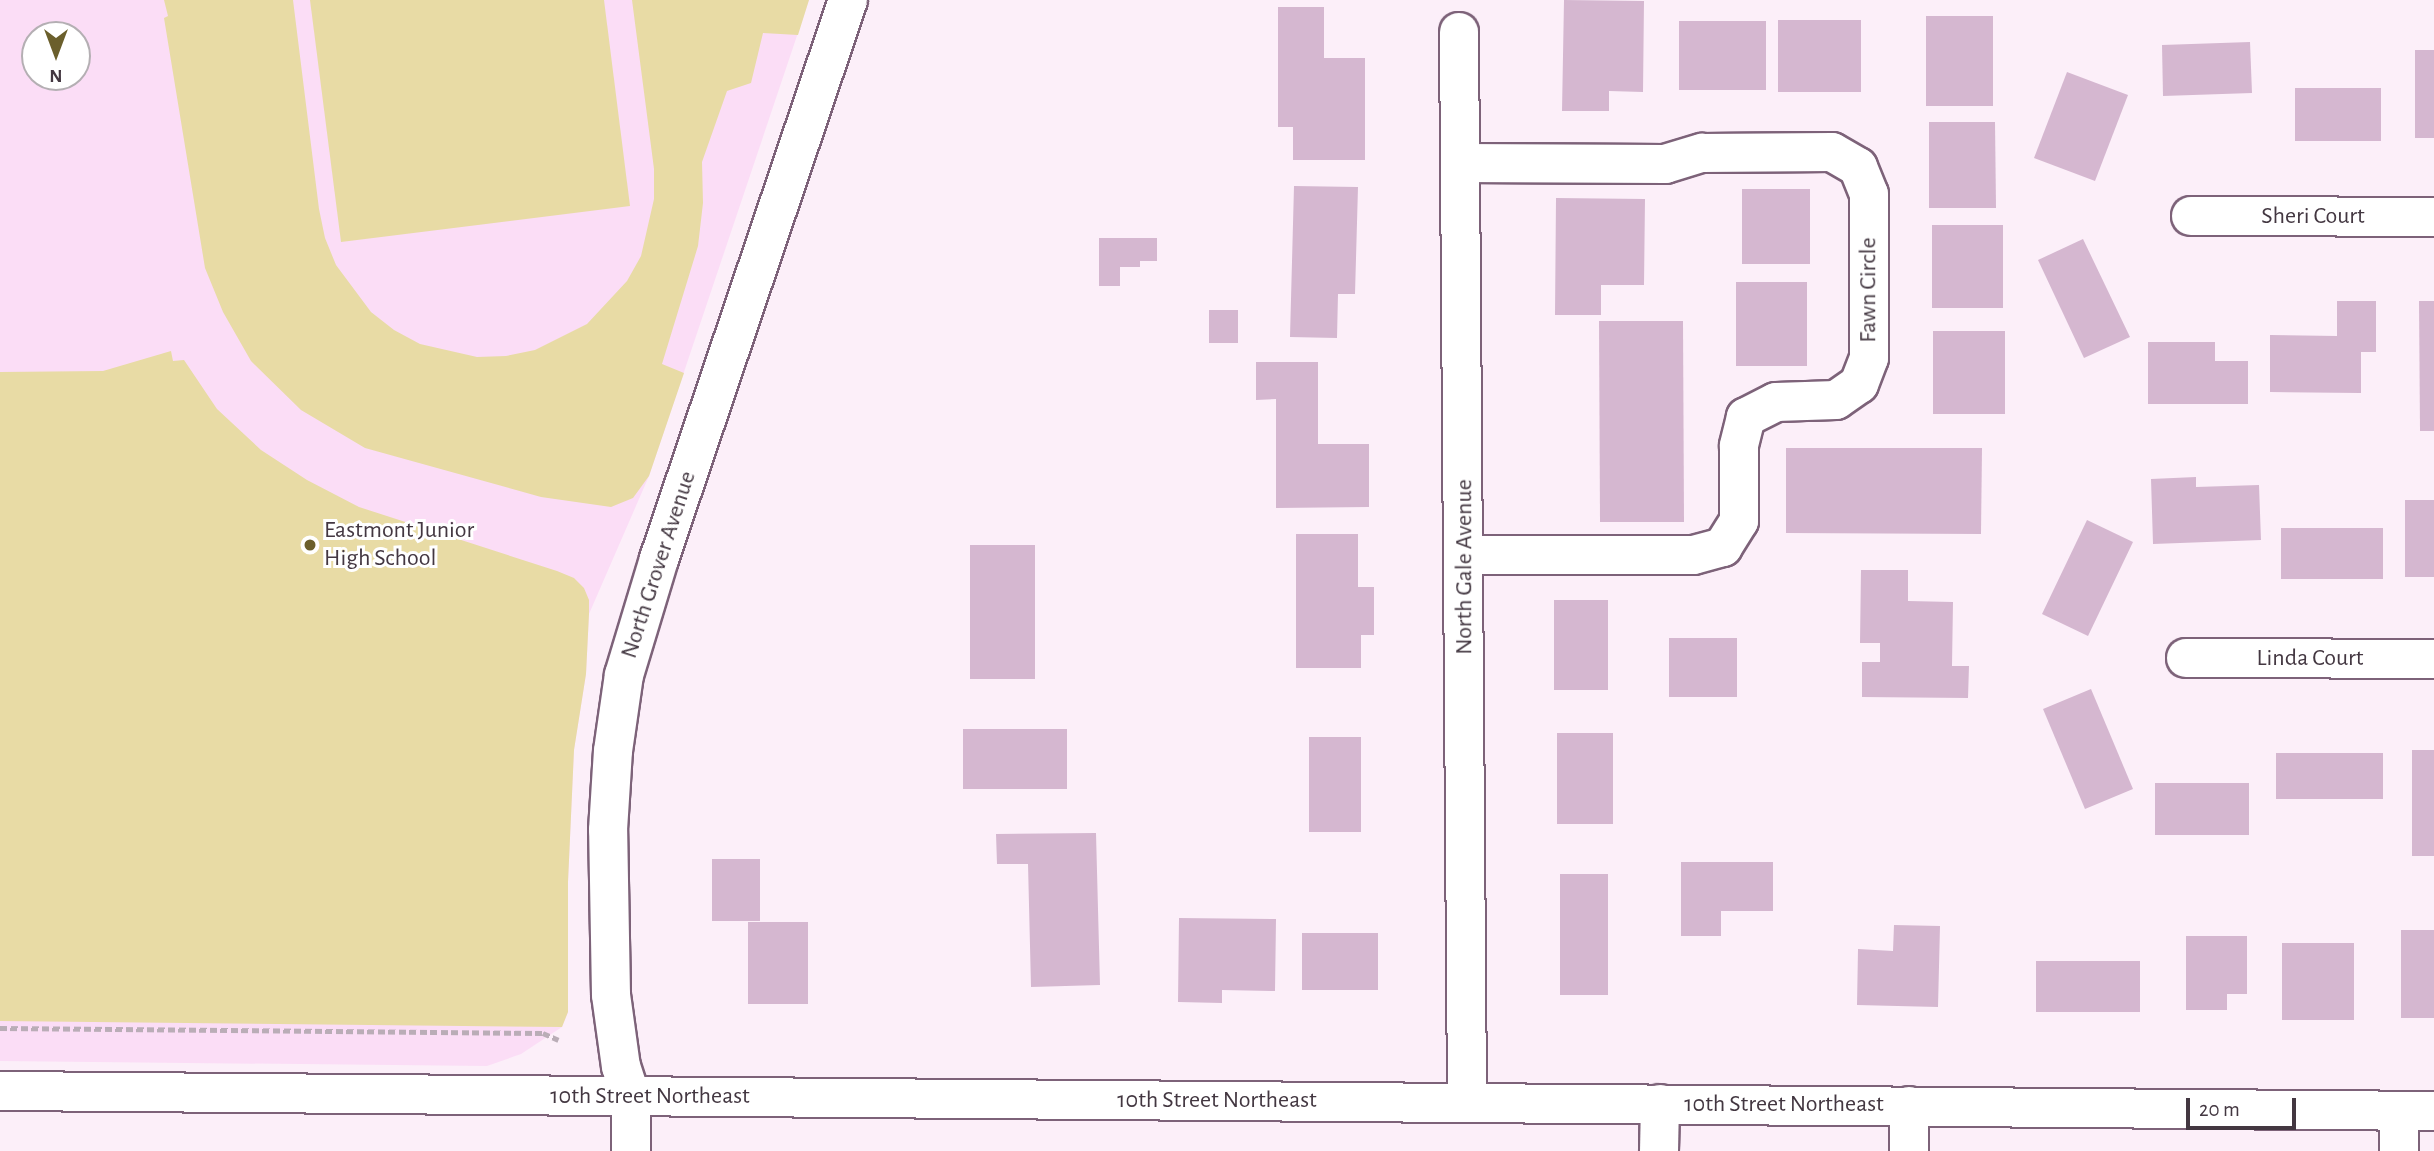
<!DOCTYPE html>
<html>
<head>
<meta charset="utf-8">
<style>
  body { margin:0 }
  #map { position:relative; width:2434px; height:1151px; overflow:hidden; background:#fceff9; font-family:"Alegreya Sans",sans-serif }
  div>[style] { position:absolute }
  .built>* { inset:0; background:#fbddf6 }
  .green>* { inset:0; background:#e8dba5 }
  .building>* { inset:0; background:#d5b7d0 }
  .path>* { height:4.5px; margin-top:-2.25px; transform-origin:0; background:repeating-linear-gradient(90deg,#baadb7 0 7px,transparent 0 10.5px) }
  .roads { filter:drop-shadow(2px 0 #7d6279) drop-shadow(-2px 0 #7d6279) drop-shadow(0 2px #7d6279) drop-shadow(0 -2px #7d6279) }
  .minor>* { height:38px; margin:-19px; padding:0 19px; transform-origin:19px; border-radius:19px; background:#fff }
  .major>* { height:38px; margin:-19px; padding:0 19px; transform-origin:19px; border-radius:19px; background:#fff }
  .dots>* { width:19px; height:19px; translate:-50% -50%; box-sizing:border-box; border:4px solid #fff; border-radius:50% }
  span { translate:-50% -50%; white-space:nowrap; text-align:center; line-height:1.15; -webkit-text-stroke:6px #fff; paint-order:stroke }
  .street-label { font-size:24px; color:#433741 }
  .poi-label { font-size:24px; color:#433741 }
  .left { translate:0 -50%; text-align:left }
  .north { position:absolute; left:21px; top:21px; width:70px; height:70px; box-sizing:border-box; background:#fff; border:2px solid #b4afb3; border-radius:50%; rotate:180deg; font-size:19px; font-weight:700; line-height:28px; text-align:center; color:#433741 }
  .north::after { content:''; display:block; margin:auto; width:24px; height:32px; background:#6b5f2c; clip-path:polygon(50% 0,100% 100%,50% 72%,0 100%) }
  .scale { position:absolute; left:2186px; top:1098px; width:110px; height:32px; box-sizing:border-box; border:4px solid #433741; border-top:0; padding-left:9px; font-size:21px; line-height:24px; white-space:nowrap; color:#433741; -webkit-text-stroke:5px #fff; paint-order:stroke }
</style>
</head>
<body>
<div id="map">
  <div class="built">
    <i style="clip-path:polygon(evenodd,0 0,809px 0,649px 476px,589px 614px,586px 674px,574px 750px,568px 882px,568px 1012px,562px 1027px,521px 1054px,487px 1066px,0 1061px,0 0,35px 35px,77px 35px,77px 77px,35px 77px,35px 35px)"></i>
  </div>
  <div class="green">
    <i style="clip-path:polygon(164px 0,293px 0,319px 209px,325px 238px,336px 265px,371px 312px,394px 330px,420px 344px,477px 357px,506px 356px,535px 350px,587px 324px,627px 281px,641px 256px,654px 199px,654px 169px,632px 0,809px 0,798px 35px,763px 33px,751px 83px,727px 91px,702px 162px,703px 203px,698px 246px,662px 364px,684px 373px,649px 476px,633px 498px,611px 507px,541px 497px,365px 448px,301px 410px,251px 361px,223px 312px,205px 268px,164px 18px,168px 16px)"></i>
    <i style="clip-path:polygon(310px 0,604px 0,630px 206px,341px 242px)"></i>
    <i style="clip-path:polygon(171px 351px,173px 361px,184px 360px,217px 409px,261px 450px,307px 480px,359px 507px,557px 571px,574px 578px,584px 588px,589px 600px,589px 614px,586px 674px,574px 750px,568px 882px,568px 1012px,562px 1027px,0 1021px,0 372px,103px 371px)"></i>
  </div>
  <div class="building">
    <i style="clip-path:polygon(1564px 0,1644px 1px,1643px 92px,1609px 91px,1609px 111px,1562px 111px)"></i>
    <i style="clip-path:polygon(1278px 7px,1324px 7px,1324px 58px,1365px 58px,1365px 160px,1293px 160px,1293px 127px,1278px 127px)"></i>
    <i style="clip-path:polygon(1926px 16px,1993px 16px,1993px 106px,1926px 106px)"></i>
    <i style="clip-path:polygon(1778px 20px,1861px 20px,1861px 92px,1778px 92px)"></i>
    <i style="clip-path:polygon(1679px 21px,1766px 21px,1766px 90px,1679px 90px)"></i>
    <i style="clip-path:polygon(2250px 42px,2252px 93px,2163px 96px,2162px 45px)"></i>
    <i style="clip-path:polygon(2415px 50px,2434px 50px,2434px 138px,2415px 138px)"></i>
    <i style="clip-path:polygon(2067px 72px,2128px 95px,2095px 181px,2034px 158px)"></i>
    <i style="clip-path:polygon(2295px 88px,2381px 88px,2381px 141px,2295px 141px)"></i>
    <i style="clip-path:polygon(1929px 122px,1995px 122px,1996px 208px,1929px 208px)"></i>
    <i style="clip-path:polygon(1294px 186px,1358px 187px,1355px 294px,1338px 294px,1337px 338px,1290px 337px)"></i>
    <i style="clip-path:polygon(1742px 189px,1810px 189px,1810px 264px,1742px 264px)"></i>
    <i style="clip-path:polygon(1556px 198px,1645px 199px,1644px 285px,1601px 285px,1601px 315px,1555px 315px)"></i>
    <i style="clip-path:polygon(1932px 225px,2003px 225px,2003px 308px,1932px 308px)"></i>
    <i style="clip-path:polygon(1099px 238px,1157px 238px,1157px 261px,1140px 261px,1140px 267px,1120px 267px,1120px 286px,1099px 286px)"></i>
    <i style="clip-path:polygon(2083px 239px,2130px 337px,2084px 358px,2038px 260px)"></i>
    <i style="clip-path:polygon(1736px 282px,1807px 282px,1807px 366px,1736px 366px)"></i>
    <i style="clip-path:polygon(2337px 301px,2376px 301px,2376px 352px,2361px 352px,2361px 393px,2270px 392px,2270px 335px,2337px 336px)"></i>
    <i style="clip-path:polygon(2419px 301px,2434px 301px,2434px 431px,2420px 431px)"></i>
    <i style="clip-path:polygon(1209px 310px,1238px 310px,1238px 343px,1209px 343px)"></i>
    <i style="clip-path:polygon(1599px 321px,1683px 321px,1684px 522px,1600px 522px)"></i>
    <i style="clip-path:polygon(1933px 331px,2005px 331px,2005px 414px,1933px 414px)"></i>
    <i style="clip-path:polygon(2148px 342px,2215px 342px,2215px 361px,2248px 361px,2248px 404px,2148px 404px)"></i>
    <i style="clip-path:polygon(1256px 362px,1318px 362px,1318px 444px,1369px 444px,1369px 507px,1276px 508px,1276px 399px,1256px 400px)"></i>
    <i style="clip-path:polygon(1786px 448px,1982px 448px,1981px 534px,1786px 533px)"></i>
    <i style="clip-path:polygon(2196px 477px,2196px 487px,2259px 485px,2261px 540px,2153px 544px,2151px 479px)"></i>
    <i style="clip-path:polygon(2405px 500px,2434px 500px,2434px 577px,2405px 577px)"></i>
    <i style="clip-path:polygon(2087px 520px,2133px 542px,2088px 636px,2042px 614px)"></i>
    <i style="clip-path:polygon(2281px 528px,2383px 528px,2383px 579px,2281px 579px)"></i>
    <i style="clip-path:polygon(1296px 534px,1358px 534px,1358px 587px,1374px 587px,1374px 635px,1361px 635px,1361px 668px,1296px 668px)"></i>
    <i style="clip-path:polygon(970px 545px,1035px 545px,1035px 679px,970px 679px)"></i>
    <i style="clip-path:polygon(1861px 570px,1908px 570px,1908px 601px,1953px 602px,1952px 666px,1969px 666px,1968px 698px,1862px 697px,1862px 662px,1880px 662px,1880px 643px,1860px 643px)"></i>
    <i style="clip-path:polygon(1554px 600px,1608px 600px,1608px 690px,1554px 690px)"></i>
    <i style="clip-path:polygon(1669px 638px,1737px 638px,1737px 697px,1669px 697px)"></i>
    <i style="clip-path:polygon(2091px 689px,2133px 789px,2085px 809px,2043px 709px)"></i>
    <i style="clip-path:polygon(963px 729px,1067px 729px,1067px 789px,963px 789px)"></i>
    <i style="clip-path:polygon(1557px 733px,1613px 733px,1613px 824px,1557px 824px)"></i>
    <i style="clip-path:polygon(1309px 737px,1361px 737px,1361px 832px,1309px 832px)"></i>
    <i style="clip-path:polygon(2412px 750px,2434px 750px,2434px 856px,2412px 856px)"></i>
    <i style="clip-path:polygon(2276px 753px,2383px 753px,2383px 799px,2276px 799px)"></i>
    <i style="clip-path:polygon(2155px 783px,2249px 783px,2249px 835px,2155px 835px)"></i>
    <i style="clip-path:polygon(1096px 833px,1100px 985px,1031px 987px,1028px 864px,997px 864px,996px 834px)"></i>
    <i style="clip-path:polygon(712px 859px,760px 859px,760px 921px,712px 921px)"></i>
    <i style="clip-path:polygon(1681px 862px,1773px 862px,1773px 911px,1721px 911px,1721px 936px,1681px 936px)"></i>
    <i style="clip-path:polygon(1560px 874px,1608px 874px,1608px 995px,1560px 995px)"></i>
    <i style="clip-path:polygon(1179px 918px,1276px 919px,1275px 991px,1222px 990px,1222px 1003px,1178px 1002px)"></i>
    <i style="clip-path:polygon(748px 922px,808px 922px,808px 1004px,748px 1004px)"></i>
    <i style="clip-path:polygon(1894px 925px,1940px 926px,1938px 1007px,1857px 1005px,1858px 949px,1893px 951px)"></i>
    <i style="clip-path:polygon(2401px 930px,2434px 930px,2434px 1018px,2401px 1018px)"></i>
    <i style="clip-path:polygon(1302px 933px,1378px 933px,1378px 990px,1302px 990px)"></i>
    <i style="clip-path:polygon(2186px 936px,2247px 936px,2247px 994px,2227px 994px,2227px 1010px,2186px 1010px)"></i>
    <i style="clip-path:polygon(2282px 943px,2354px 943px,2354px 1020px,2282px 1020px)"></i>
    <i style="clip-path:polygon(2036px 961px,2140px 961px,2140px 1012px,2036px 1012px)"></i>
  </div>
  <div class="path">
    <i style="left:0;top:1028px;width:543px;rotate:0.53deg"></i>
    <i style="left:543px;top:1033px;width:17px;rotate:24deg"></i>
  </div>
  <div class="roads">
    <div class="minor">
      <i style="left:1459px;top:32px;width:1071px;rotate:89.57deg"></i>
      <i style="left:1461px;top:163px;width:204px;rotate:0.3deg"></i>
      <i style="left:1665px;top:164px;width:39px;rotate:-17deg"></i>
      <i style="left:1702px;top:153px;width:130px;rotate:-0.4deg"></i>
      <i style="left:1832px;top:152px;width:30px;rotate:30deg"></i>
      <i style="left:1858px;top:167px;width:29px;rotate:68deg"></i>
      <i style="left:1869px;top:194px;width:164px;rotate:90deg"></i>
      <i style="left:1869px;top:358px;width:28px;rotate:111deg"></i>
      <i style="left:1859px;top:384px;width:28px;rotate:145deg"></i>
      <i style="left:1836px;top:400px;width:60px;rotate:178.1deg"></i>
      <i style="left:1776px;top:402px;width:34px;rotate:153deg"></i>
      <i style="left:1746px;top:417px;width:30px;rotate:104deg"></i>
      <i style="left:1739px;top:446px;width:75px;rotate:90deg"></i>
      <i style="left:1739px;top:521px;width:31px;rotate:122deg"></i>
      <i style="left:1723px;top:547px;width:31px;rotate:165deg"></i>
      <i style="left:1693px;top:555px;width:228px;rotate:180deg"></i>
      <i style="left:2191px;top:216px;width:243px;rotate:0.2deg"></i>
      <i style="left:2186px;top:658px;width:248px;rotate:0.2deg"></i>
      <i style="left:631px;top:1151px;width:54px;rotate:-90deg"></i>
      <i style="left:631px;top:1097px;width:32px;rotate:-108deg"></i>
      <i style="left:621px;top:1067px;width:73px;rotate:-97.9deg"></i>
      <i style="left:611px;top:995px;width:165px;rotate:-91deg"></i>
      <i style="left:608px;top:830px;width:79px;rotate:-86.4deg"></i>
      <i style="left:613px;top:751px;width:77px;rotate:-81.8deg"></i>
      <i style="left:624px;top:675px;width:121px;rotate:-73.2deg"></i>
      <i style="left:659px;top:559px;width:590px;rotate:-71.32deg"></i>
      <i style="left:1659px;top:1151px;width:47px;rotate:-88.8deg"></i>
      <i style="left:1909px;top:1151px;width:45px;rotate:-90deg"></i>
      <i style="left:2399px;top:1151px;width:40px;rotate:-90deg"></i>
    </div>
    <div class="major">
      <i style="left:0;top:1091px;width:2434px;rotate:0.47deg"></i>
    </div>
  </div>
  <div class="dots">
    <i style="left:310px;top:545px;background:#6b5f2c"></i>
  </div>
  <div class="street-label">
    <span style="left:2313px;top:217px">Sheri Court</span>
    <span style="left:1869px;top:290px;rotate:-90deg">Fawn Circle</span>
    <span style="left:659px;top:565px;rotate:-72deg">North Grover Avenue</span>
    <span style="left:1465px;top:567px;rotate:-90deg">North Gale Avenue</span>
    <span style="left:2310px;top:659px">Linda Court</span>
    <span style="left:650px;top:1097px">10th Street Northeast</span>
    <span style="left:1217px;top:1101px">10th Street Northeast</span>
    <span style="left:1784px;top:1105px">10th Street Northeast</span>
  </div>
  <div class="poi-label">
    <span class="left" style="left:324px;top:545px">Eastmont Junior<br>High School</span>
  </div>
  <div class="north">N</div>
  <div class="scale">20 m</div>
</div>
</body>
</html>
